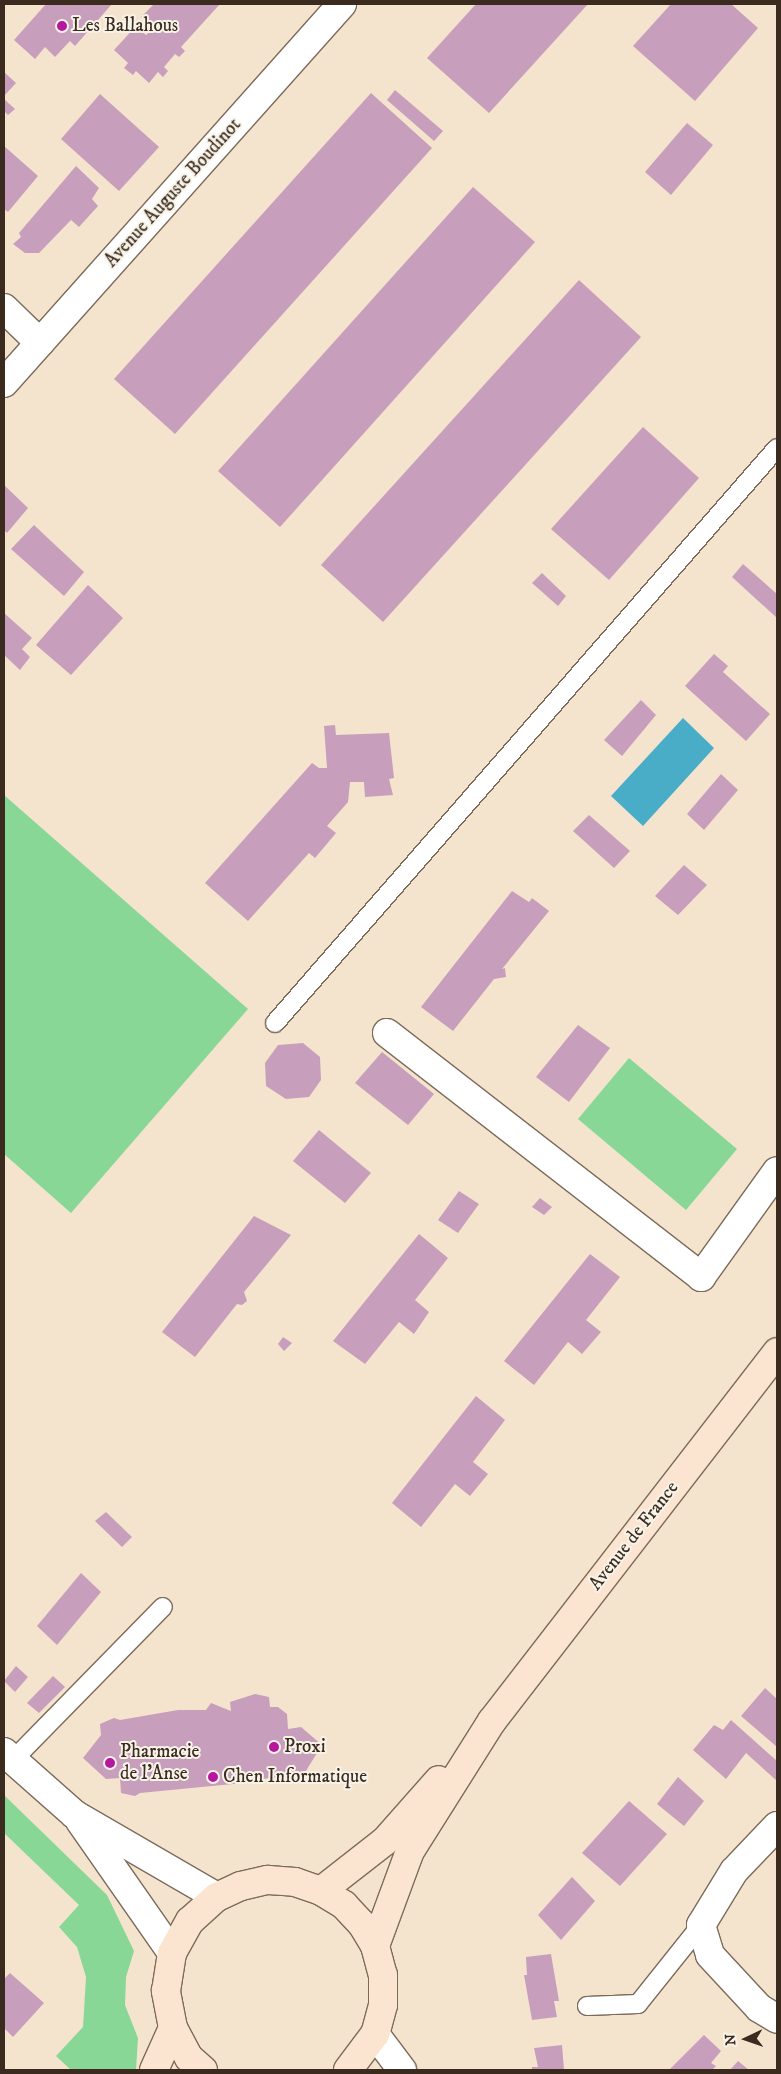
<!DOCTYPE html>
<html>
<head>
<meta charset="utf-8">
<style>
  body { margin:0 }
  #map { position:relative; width:781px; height:2074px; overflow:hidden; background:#f5e4cd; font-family:"IM FELL DW Pica",serif }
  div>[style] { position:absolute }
  .green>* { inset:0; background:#88d796 }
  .water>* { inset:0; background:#49adc8 }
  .building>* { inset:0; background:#c79ebb }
  .roads { filter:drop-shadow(1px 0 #7c6b5b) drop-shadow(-1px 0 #7c6b5b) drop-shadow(0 1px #7c6b5b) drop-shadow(0 -1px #7c6b5b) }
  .service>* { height:18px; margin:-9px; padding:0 9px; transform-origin:9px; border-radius:9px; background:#fff }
  .minor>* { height:28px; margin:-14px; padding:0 14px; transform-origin:14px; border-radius:14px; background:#fff }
  .tertiary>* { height:28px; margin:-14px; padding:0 14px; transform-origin:14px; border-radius:14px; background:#fff }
  .secondary>* { height:28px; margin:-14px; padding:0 14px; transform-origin:14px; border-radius:14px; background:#fce5d0 }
  .dots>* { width:14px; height:14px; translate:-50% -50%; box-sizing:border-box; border:2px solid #f7f3e8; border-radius:50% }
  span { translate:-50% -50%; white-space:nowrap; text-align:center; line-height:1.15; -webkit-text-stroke:4px #f7f3e8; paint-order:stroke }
  .poi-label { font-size:19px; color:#3b2a1e }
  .left { translate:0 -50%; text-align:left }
  .street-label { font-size:19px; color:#3b2a1e }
  .frame { position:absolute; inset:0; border:5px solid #3b2a1e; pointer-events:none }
  .north { position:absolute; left:721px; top:2014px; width:50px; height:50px; -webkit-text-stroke:4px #f7f3e8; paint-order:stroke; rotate:267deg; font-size:14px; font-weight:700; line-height:20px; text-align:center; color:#3b2a1e }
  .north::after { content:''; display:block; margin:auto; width:18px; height:22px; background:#3b2a1e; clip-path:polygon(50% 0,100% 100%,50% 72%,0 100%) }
</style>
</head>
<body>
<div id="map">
  <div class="green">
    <i style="clip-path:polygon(4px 795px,248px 1009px,71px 1213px,4px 1154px)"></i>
    <i style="clip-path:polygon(629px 1058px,737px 1149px,686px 1210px,578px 1119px)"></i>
    <i style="clip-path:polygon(4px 1795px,107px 1895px,134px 1951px,126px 1977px,125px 2005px,138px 2038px,136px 2070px,71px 2070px,56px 2056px,83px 2027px,86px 1977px,77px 1947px,59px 1927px,79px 1905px,4px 1833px)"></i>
  </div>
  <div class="water">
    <i style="clip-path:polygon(683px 718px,714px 748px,643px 826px,611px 796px)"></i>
  </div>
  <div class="building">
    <i style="clip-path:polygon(46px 4px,112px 4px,75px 46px,70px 41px,55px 57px,45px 47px,35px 59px,14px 40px)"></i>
    <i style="clip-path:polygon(154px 4px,220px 4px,181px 47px,185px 51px,179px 57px,175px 54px,164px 67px,168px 71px,163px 77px,158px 72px,149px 83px,136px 71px,133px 75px,124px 68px,128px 63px,114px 50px,136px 26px,146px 35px,153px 28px,141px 17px)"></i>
    <i style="clip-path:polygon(476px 4px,588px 4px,489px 113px,427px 58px)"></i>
    <i style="clip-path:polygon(671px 4px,731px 4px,758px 28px,695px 101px,633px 46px)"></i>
    <i style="clip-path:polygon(4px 72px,16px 83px,4px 96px)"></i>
    <i style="clip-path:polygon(395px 90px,443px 131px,434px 141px,387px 100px)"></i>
    <i style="clip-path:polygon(371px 93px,432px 148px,175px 434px,114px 379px)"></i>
    <i style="clip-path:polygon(100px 94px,159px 147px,119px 191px,61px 139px)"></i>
    <i style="clip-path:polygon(4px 99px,15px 109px,8px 115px,4px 111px)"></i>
    <i style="clip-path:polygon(687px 123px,713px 145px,671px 195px,645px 172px)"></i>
    <i style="clip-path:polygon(4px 146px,38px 176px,8px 212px,4px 209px)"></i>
    <i style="clip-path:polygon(76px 166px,99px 188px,92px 199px,98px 206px,79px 227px,71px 220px,39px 253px,25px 253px,13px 244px,21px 237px,19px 233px)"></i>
    <i style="clip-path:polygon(473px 187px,535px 242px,280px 527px,218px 471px)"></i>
    <i style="clip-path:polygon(579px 280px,641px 337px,383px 622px,321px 565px)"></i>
    <i style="clip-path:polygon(643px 427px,699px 478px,609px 580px,551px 529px)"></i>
    <i style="clip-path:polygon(4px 485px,28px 508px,7px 533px,4px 530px)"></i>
    <i style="clip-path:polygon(34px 525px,84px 572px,64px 596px,11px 549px)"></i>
    <i style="clip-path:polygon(743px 564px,777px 594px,777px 618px,732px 577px)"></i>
    <i style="clip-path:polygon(542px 573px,566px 596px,558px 606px,532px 583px)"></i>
    <i style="clip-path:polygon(88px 585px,123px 618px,71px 675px,36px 645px)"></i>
    <i style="clip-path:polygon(4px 613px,32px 638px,22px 649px,30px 657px,20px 670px,4px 655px)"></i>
    <i style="clip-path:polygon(714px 654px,728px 666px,723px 672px,770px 714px,746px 741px,685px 686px)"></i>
    <i style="clip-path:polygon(641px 700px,656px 715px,622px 756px,604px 740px)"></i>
    <i style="clip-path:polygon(335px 725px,336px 735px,389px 733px,394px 778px,389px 779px,393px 795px,365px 797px,364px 782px,350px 782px,348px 802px,327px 826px,336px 833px,315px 858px,309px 853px,248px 921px,205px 883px,312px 763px,319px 768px,327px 768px,324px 726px)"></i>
    <i style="clip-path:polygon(721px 774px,738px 790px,704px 830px,687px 814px)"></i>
    <i style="clip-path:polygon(589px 815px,630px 851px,614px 868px,573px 831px)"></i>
    <i style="clip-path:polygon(684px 865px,707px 885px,678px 915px,655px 896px)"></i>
    <i style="clip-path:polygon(512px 891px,529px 902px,532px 898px,549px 911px,502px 969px,505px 968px,506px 977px,494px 979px,453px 1031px,421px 1007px)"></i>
    <i style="clip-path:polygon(578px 1025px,610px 1048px,569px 1102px,536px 1077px)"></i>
    <i style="clip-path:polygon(303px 1043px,320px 1057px,321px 1080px,309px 1097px,286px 1099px,266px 1086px,265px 1063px,278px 1045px)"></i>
    <i style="clip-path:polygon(382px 1052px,434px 1094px,408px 1125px,355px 1083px)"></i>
    <i style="clip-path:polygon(319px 1130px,371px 1173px,345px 1203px,293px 1161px)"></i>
    <i style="clip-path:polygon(459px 1191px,479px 1204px,458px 1233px,438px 1220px)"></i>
    <i style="clip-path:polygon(540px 1198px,552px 1207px,544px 1215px,532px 1207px)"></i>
    <i style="clip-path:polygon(254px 1216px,291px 1235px,244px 1292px,247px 1301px,242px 1305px,237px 1304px,195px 1357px,162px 1332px)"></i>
    <i style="clip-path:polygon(419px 1234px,448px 1258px,415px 1300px,429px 1312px,414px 1334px,399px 1322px,365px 1364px,333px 1341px)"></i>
    <i style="clip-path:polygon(590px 1254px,620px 1277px,586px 1320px,601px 1332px,582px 1354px,568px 1342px,534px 1385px,504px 1361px)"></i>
    <i style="clip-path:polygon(283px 1337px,292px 1343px,284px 1351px,278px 1344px)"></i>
    <i style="clip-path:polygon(476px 1396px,505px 1420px,473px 1462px,488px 1474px,470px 1496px,455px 1484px,421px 1527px,392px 1503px)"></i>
    <i style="clip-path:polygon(106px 1512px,132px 1537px,122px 1547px,95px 1521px)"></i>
    <i style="clip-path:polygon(81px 1573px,101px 1592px,57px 1645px,37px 1626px)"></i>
    <i style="clip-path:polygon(16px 1666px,28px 1677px,15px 1692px,4px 1681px)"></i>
    <i style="clip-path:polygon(53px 1676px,65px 1687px,39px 1713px,27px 1703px)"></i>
    <i style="clip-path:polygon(765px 1688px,777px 1699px,777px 1747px,741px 1716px)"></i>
    <i style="clip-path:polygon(255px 1694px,269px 1697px,270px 1707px,278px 1707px,287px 1714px,288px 1729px,301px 1727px,322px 1745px,304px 1774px,254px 1780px,254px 1777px,243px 1783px,140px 1793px,135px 1796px,121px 1793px,120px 1778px,106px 1779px,83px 1758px,101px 1735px,100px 1724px,114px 1718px,120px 1720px,178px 1710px,206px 1710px,211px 1703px,231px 1711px,230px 1702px)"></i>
    <i style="clip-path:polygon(731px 1720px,777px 1761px,777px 1781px,746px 1753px,726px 1779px,693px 1750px,714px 1725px,723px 1730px)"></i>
    <i style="clip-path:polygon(678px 1777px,704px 1801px,684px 1826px,657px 1804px)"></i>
    <i style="clip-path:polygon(629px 1801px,667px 1834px,620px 1886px,582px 1853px)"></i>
    <i style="clip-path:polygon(572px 1877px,595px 1901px,561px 1940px,538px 1915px)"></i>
    <i style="clip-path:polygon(551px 1954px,559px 2001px,554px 2001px,557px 2017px,532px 2020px,524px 1975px,527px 1975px,526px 1957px)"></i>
    <i style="clip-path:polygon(10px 1973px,44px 2003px,13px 2037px,4px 2028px,4px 1979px)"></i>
    <i style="clip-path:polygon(704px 2035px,721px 2051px,711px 2063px,716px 2066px,712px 2070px,669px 2070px)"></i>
    <i style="clip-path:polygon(562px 2045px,564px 2070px,532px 2070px,532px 2067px,538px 2067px,534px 2048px)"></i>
    <i style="clip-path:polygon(738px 2061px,749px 2070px,730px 2070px)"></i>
  </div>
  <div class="roads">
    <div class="service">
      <i style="left:275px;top:1023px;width:763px;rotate:-48.88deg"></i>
      <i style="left:13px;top:1760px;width:214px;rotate:-45.6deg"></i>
      <i style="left:587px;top:2006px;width:51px;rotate:-2.2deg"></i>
      <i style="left:638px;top:2004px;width:101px;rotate:-51.4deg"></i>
    </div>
    <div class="minor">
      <i style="left:4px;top:308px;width:50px;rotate:44.2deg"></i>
      <i style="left:4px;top:383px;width:508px;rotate:-48.27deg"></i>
      <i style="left:387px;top:1033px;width:398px;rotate:37.8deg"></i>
      <i style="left:701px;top:1277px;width:130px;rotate:-54.4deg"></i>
      <i style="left:777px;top:1826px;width:62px;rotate:133.7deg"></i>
      <i style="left:734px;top:1871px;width:63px;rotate:121.4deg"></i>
      <i style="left:701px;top:1925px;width:31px;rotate:73deg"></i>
      <i style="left:710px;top:1955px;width:72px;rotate:47.2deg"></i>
      <i style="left:759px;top:2008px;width:21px;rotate:31deg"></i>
    </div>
    <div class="tertiary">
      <i style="left:4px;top:1752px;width:94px;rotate:41.5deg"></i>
      <i style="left:74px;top:1814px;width:165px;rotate:30.1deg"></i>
      <i style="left:80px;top:1821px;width:161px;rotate:55.1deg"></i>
      <i style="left:375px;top:2034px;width:45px;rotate:53.1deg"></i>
    </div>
    <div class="secondary">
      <i style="left:321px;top:1891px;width:81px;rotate:-38deg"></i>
      <i style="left:385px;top:1841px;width:81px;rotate:-48.5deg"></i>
      <i style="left:375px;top:1946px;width:101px;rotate:-69.8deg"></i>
      <i style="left:410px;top:1851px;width:154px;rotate:-57.8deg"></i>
      <i style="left:492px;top:1721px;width:466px;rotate:-52.3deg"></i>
      <i style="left:154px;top:2070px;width:46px;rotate:-65.7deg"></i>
      <i style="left:203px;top:2070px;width:18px;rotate:-139deg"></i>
      <i style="left:189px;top:2058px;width:34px;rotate:-118deg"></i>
      <i style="left:173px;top:2028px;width:38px;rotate:-101deg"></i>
      <i style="left:166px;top:1991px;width:38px;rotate:-81deg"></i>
      <i style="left:172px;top:1953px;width:37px;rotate:-61deg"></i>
      <i style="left:190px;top:1921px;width:36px;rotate:-42deg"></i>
      <i style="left:217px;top:1897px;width:26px;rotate:-25deg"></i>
      <i style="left:241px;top:1886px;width:28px;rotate:-13deg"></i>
      <i style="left:268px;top:1880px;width:27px;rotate:4deg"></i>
      <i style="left:295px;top:1882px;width:28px;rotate:19deg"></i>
      <i style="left:321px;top:1891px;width:27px;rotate:31deg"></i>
      <i style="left:344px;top:1905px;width:26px;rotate:47deg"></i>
      <i style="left:362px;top:1924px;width:26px;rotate:59deg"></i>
      <i style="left:375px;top:1946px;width:30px;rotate:75deg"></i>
      <i style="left:383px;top:1975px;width:30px;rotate:90deg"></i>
      <i style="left:383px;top:2005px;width:30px;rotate:105deg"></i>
      <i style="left:375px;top:2034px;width:45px;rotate:126.9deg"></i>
    </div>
  </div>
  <div class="dots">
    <i style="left:62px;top:26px;background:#b5179e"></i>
    <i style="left:274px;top:1747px;background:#b5179e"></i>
    <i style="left:110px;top:1763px;background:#b5179e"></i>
    <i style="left:213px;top:1777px;background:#b5179e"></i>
  </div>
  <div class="poi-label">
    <span class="left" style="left:72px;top:26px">Les Ballahous</span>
    <span class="left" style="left:284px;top:1747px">Proxi</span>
    <span class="left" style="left:120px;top:1763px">Pharmacie<br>de l'Anse</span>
    <span class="left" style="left:223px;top:1777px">Chen Informatique</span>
  </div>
  <div class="street-label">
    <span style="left:173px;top:193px;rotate:-48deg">Avenue Auguste Boudinot</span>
    <span style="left:634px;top:1536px;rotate:-52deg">Avenue de France</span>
  </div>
  <div class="frame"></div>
  <div class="north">N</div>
</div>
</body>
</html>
